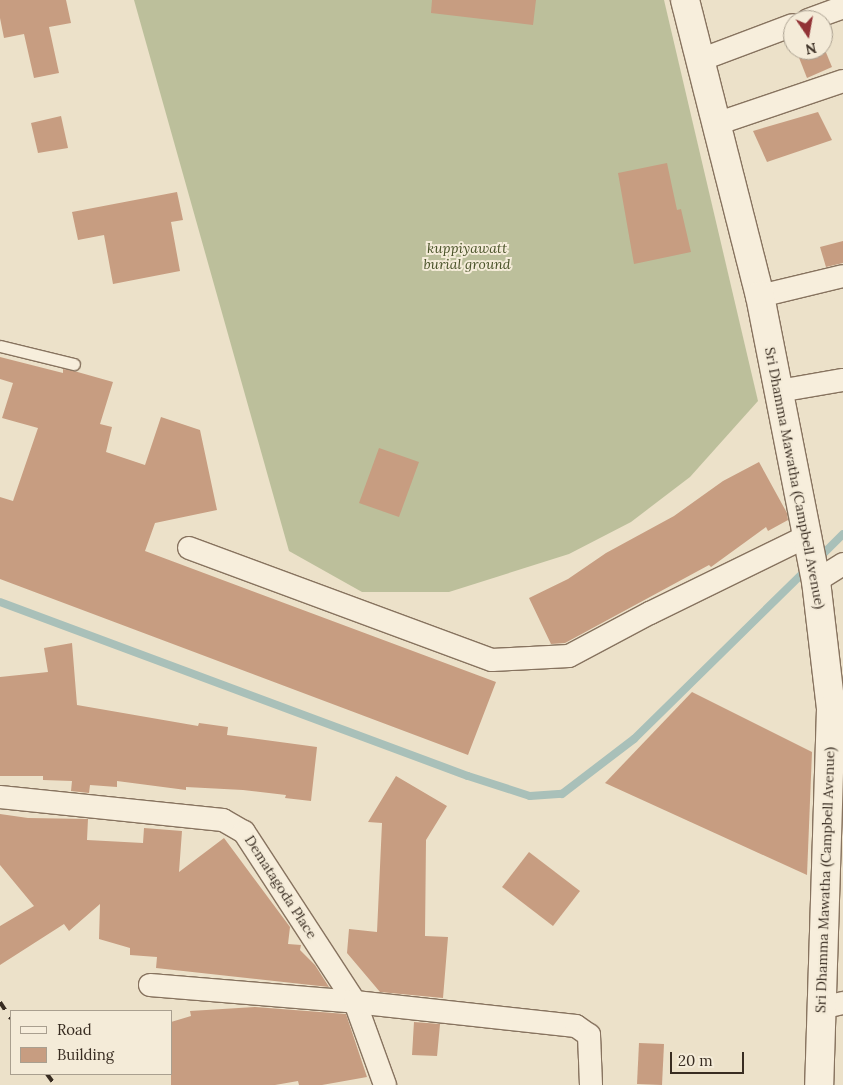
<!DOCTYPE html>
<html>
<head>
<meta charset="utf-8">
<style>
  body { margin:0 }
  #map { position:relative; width:843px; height:1085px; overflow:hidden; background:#ece1c9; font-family:Lora,serif }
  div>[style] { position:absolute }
  .cemetery>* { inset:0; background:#bcbf9b }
  .stream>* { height:8px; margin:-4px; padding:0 4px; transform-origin:4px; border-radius:4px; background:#a9c0b9 }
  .building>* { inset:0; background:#c79d81 }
  .roads { filter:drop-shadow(1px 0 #87735f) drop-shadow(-1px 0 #87735f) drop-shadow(0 1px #87735f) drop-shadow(0 -1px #87735f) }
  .lane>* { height:11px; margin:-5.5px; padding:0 5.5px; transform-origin:5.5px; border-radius:5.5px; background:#f7eedc }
  .street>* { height:22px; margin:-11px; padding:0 11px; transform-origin:11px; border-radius:11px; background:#f7eedc }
  .secondary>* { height:28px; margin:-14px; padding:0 14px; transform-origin:14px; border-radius:14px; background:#f7eedc }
  .rail>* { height:4px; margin-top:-2px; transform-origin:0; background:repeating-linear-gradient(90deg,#382c21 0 9px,transparent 0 18px) }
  span { translate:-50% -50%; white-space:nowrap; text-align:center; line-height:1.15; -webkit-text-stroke:4px #f4ebd8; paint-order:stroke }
  .park-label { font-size:14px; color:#4a5329; font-style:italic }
  .street-label { font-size:14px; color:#382c21 }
  .legend { position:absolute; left:10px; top:1010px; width:162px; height:65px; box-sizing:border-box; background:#f4ebd8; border:1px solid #a99f8f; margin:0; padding:6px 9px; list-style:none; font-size:15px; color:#382c21 }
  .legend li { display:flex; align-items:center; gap:10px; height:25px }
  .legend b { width:25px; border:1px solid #a99f8f }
  .north { position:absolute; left:783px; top:10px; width:50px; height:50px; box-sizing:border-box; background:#f4ebd8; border:1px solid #a99f8f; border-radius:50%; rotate:168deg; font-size:14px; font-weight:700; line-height:20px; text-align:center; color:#382c21 }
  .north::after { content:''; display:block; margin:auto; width:18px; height:22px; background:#923336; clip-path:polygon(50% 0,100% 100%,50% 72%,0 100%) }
  .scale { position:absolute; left:670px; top:1052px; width:74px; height:22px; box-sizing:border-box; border:2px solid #382c21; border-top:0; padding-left:6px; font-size:15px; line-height:18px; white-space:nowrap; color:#382c21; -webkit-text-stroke:4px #f4ebd8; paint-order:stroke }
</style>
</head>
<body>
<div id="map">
  <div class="cemetery">
    <i style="clip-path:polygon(134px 0,664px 0,758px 401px,690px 477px,631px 522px,569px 554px,449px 592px,362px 592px,289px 551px)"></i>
  </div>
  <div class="stream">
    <i style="left:818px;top:559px;width:35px;rotate:-45deg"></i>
    <i style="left:0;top:602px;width:499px;rotate:20.4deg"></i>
    <i style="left:468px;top:776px;width:65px;rotate:17.9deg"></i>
    <i style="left:530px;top:796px;width:32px;rotate:-4deg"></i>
    <i style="left:562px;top:794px;width:91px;rotate:-37.4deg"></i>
    <i style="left:634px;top:739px;width:244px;rotate:-44.5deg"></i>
  </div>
  <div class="building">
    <i style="clip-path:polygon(0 0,66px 0,71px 23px,49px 27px,59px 73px,34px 78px,24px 34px,4px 38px,0 18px)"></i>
    <i style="clip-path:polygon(432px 0,536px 0,533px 25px,431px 13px)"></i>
    <i style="clip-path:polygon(796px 50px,825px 50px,832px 67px,807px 78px)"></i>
    <i style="clip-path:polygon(818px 112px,832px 140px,767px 162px,753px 131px)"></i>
    <i style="clip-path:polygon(61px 116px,68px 148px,38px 153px,31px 123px)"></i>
    <i style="clip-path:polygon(667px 163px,677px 210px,681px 209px,691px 252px,634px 264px,618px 173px)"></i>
    <i style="clip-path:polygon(177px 192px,183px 220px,171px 222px,180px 271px,113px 284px,104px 235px,78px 240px,72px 212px)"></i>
    <i style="clip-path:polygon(843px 241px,843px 263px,826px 267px,820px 247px)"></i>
    <i style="clip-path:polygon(0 357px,63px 373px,63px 369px,74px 371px,113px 382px,100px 424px,112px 427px,106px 452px,145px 465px,161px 417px,200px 430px,217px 510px,155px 523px,145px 551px,496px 682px,468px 755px,0 579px,0 497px,13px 501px,38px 428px,2px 418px,13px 383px,0 379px)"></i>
    <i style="clip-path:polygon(379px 448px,419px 462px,399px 517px,359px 503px)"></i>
    <i style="clip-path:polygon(759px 462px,787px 513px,788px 520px,768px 531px,766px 527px,711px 567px,709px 565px,565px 643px,551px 644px,529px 598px,568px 579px,606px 553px,674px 516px,723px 481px)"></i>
    <i style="clip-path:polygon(72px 643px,77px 705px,198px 726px,199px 723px,228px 727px,227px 735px,317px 747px,311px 801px,285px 798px,286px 795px,243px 790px,186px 787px,186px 790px,117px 781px,117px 787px,90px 785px,89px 793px,71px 791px,72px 781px,43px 780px,43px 776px,0 776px,0 677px,48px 672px,44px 648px)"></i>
    <i style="clip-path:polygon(692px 692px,812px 752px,807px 875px,605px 783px)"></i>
    <i style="clip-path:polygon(396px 776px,447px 806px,426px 840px,425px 936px,448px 937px,443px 998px,380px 992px,347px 953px,349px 929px,377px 932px,382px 823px,368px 822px)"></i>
    <i style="clip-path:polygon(0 814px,28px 818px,88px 819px,87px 840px,143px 843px,144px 828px,182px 831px,179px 872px,224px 838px,290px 927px,288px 944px,301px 945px,300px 950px,315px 965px,329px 987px,156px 968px,157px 957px,130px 955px,130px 948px,99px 939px,100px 904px,69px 931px,64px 924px,0 965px,0 926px,34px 906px,0 865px)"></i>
    <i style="clip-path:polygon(529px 852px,580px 891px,553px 926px,502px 887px)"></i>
    <i style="clip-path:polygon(255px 1007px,346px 1014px,367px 1077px,322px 1085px,299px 1085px,298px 1081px,275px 1085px,171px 1085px,171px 1022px,191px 1016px,190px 1011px)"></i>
    <i style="clip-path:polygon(414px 1022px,440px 1024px,437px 1056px,412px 1055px)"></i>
    <i style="clip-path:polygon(639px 1043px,664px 1044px,662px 1085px,637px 1084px)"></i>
  </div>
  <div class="roads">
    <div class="lane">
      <i style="left:0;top:346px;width:76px;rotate:13.7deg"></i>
    </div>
    <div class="street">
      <i style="left:808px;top:20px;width:37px;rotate:-20deg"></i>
      <i style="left:700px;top:60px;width:99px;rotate:-20.6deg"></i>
      <i style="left:716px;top:124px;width:134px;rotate:-18.7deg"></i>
      <i style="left:760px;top:296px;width:85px;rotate:-13.5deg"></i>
      <i style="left:779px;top:391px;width:65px;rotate:-9.8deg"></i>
      <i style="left:189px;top:548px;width:323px;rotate:20.3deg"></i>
      <i style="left:492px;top:660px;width:77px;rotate:-3deg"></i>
      <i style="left:569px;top:656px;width:92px;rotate:-28deg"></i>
      <i style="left:650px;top:613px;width:175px;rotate:-26.1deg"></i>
      <i style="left:816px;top:581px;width:32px;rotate:-32deg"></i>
      <i style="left:0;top:797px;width:224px;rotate:5.9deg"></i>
      <i style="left:223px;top:820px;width:24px;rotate:30deg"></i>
      <i style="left:244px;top:832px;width:203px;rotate:56.9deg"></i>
      <i style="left:355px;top:1002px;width:88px;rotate:70.1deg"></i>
      <i style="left:150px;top:985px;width:206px;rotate:4.7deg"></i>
      <i style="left:355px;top:1002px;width:222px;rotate:6.2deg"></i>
      <i style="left:576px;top:1026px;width:16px;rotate:35deg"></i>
      <i style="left:589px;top:1035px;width:50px;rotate:87.7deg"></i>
      <i style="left:821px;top:1008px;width:23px;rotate:-13deg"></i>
    </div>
    <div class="secondary">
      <i style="left:685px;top:0;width:305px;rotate:75.8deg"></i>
      <i style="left:760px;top:296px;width:290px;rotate:78.9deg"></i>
      <i style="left:816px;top:581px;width:129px;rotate:83.3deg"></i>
      <i style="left:831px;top:709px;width:376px;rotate:91.8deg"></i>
    </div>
  </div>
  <div class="rail">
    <i style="left:0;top:1002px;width:20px;rotate:57deg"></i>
    <i style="left:47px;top:1074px;width:14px;rotate:54deg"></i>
  </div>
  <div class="park-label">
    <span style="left:467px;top:256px">kuppiyawatt<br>burial ground</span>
  </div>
  <div class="street-label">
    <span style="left:795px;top:478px;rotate:79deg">Sri Dhamma Mawatha (Campbell Avenue)</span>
    <span style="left:825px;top:880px;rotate:-88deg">Sri Dhamma Mawatha (Campbell Avenue)</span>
    <span style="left:281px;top:887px;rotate:57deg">Dematagoda Place</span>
  </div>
  <ul class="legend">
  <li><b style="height:6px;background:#f7eedc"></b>Road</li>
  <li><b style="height:14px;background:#c79d81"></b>Building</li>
  </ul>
  <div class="north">N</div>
  <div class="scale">20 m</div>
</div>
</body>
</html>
